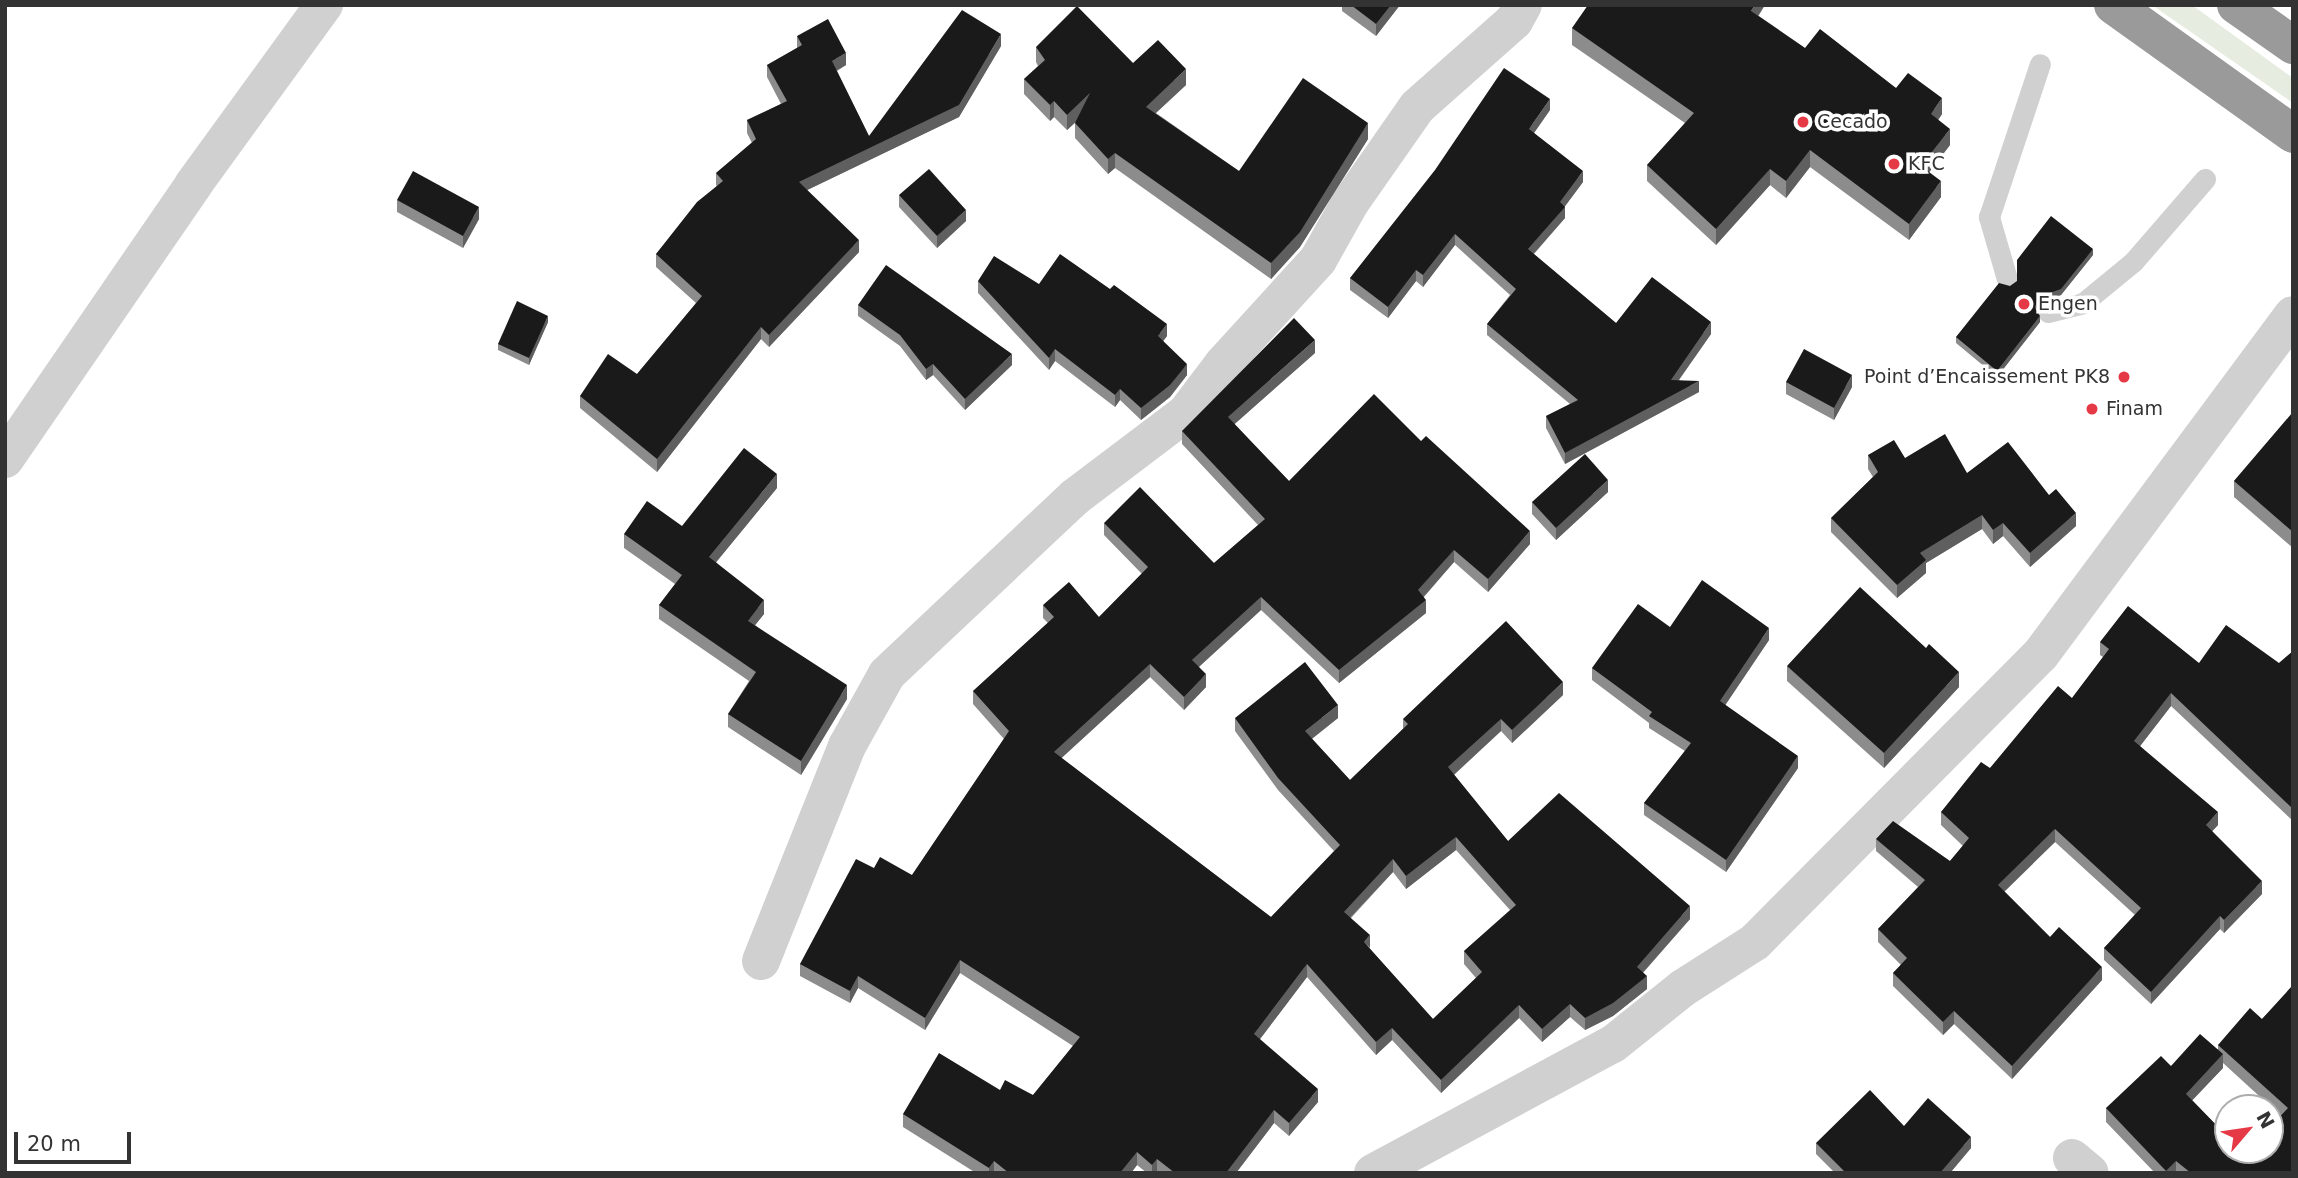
<!DOCTYPE html>
<html>
<head>
<meta charset="utf-8">
<style>
  body { margin:0 }
  #map { position:relative; width:2298px; height:1178px; overflow:hidden; background:#fff; font-family:"DejaVu Sans",sans-serif }
  div>[style] { position:absolute }
  .green>* { inset:0; background:#e6ecdf }
  .lane>* { height:21px; margin:-10.5px; padding:0 10.5px; transform-origin:10.5px; border-radius:10.5px; background:#d0d0d0 }
  .street>* { height:38px; margin:-19px; padding:0 19px; transform-origin:19px; border-radius:19px; background:#d0d0d0 }
  .highway>* { height:38px; margin:-19px; padding:0 19px; transform-origin:19px; border-radius:19px; background:#9a9a9a }
  .wall>* { inset:0; background:#8c8c8c }
  .shaded-wall>* { inset:0; background:#5f5f5f }
  .building>* { inset:0; background:#1a1a1a }
  .dots>* { width:19px; height:19px; translate:-50% -50%; box-sizing:border-box; border:4px solid #fff; border-radius:50% }
  span { translate:-50% -50%; white-space:nowrap; text-align:center; line-height:1.15; -webkit-text-stroke:7px #fff; paint-order:stroke }
  .poi-label { font-size:19px; color:#333 }
  .left { translate:0 -50%; text-align:left }
  .right { translate:-100% -50%; text-align:right }
  .frame { position:absolute; inset:0; border:7px solid #333; pointer-events:none }
  .north { position:absolute; left:2214px; top:1094px; width:70px; height:70px; box-sizing:border-box; background:#fff; border:2px solid #adadad; border-radius:50%; rotate:61deg; font-size:19px; font-weight:700; line-height:28px; text-align:center; color:#333 }
  .north::after { content:''; display:block; margin:auto; width:24px; height:32px; background:#e63946; clip-path:polygon(50% 0,100% 100%,50% 72%,0 100%) }
  .scale { position:absolute; left:14px; top:1132px; width:117px; height:32px; box-sizing:border-box; border:4px solid #333; border-top:0; padding-left:9px; font-size:21px; line-height:24px; white-space:nowrap; color:#333; -webkit-text-stroke:5px #fff; paint-order:stroke }
</style>
</head>
<body>
<div id="map">
  <div class="green">
    <i style="clip-path:polygon(2152px 5px,2192px 5px,2293px 78px,2293px 103px)"></i>
  </div>
  <div class="lane">
    <i style="left:2007px;top:279px;width:65px;rotate:-106.2deg"></i>
    <i style="left:1989px;top:217px;width:161px;rotate:-71.6deg"></i>
    <i style="left:2048px;top:312px;width:36px;rotate:-14deg"></i>
    <i style="left:2083px;top:303px;width:65px;rotate:-39.4deg"></i>
    <i style="left:2133px;top:262px;width:110px;rotate:-49.1deg"></i>
  </div>
  <div class="street">
    <i style="left:5px;top:459px;width:332px;rotate:-55.5deg"></i>
    <i style="left:193px;top:185px;width:223px;rotate:-54deg"></i>
    <i style="left:761px;top:961px;width:232px;rotate:-68.2deg"></i>
    <i style="left:847px;top:746px;width:82px;rotate:-60.9deg"></i>
    <i style="left:887px;top:674px;width:258px;rotate:-43.3deg"></i>
    <i style="left:1075px;top:497px;width:139px;rotate:-37.1deg"></i>
    <i style="left:1186px;top:413px;width:61px;rotate:-52.9deg"></i>
    <i style="left:1223px;top:364px;width:141px;rotate:-47.6deg"></i>
    <i style="left:1318px;top:260px;width:65px;rotate:-60.7deg"></i>
    <i style="left:1350px;top:203px;width:117px;rotate:-55.1deg"></i>
    <i style="left:1417px;top:107px;width:130px;rotate:-41.6deg"></i>
    <i style="left:1514px;top:21px;width:18px;rotate:-61deg"></i>
    <i style="left:2072px;top:1158px;width:23px;rotate:40deg"></i>
    <i style="left:1373px;top:1173px;width:272px;rotate:-28.3deg"></i>
    <i style="left:1613px;top:1044px;width:90px;rotate:-38.7deg"></i>
    <i style="left:1683px;top:988px;width:85px;rotate:-32.6deg"></i>
    <i style="left:1755px;top:942px;width:406px;rotate:-45.2deg"></i>
    <i style="left:2041px;top:654px;width:422px;rotate:-53.4deg"></i>
  </div>
  <div class="highway">
    <i style="left:2113px;top:5px;width:221px;rotate:35.6deg"></i>
    <i style="left:2236px;top:5px;width:70px;rotate:35.1deg"></i>
  </div>
  <div class="wall">
    <i style="clip-path:polygon(1342px 5px,1400px 5px,1376px 36px,1342px 11px)"></i>
    <i style="clip-path:polygon(1759px 16px,1805px 48px,1896px 88px,1942px 114px,1938px 120px,1950px 145px,1929px 172px,1941px 197px,1909px 240px,1810px 167px,1786px 198px,1770px 185px,1716px 245px,1647px 181px,1647px 165px,1685px 123px,1572px 45px,1572px 28px)"></i>
    <i style="clip-path:polygon(797px 36px,846px 65px,837px 71px,869px 136px,1001px 46px,959px 117px,807px 190px,859px 252px,769px 347px,761px 339px,657px 472px,580px 408px,580px 396px,637px 374px,696px 303px,656px 267px,656px 254px,717px 186px,716px 185px,716px 173px,752px 143px,747px 133px,747px 120px,781px 104px,767px 77px,767px 65px,797px 48px)"></i>
    <i style="clip-path:polygon(1036px 47px,1133px 63px,1186px 85px,1156px 113px,1239px 171px,1368px 139px,1300px 247px,1271px 279px,1115px 168px,1108px 174px,1075px 138px,1075px 123px,1067px 130px,1054px 117px,1050px 121px,1024px 94px,1024px 79px,1038px 66px,1036px 62px)"></i>
    <i style="clip-path:polygon(1550px 110px,1534px 133px,1583px 182px,1565px 206px,1565px 218px,1534px 254px,1616px 323px,1711px 334px,1679px 380px,1699px 392px,1565px 464px,1546px 428px,1546px 416px,1570px 404px,1487px 335px,1487px 324px,1510px 295px,1455px 245px,1423px 287px,1416px 281px,1388px 318px,1350px 290px,1350px 278px)"></i>
    <i style="clip-path:polygon(899px 195px,966px 221px,937px 248px,899px 207px)"></i>
    <i style="clip-path:polygon(397px 200px,479px 219px,463px 248px,397px 212px)"></i>
    <i style="clip-path:polygon(2093px 255px,2061px 295px,2038px 303px,2036px 310px,2040px 322px,1997px 377px,1956px 343px,1956px 337px,2010px 286px)"></i>
    <i style="clip-path:polygon(978px 281px,1039px 284px,1167px 336px,1163px 341px,1187px 375px,1170px 397px,1141px 420px,1120px 400px,1115px 407px,1055px 361px,1049px 370px,978px 293px)"></i>
    <i style="clip-path:polygon(858px 305px,1012px 365px,965px 410px,933px 375px,926px 380px,900px 346px,858px 316px)"></i>
    <i style="clip-path:polygon(548px 322px,529px 365px,498px 350px,498px 344px)"></i>
    <i style="clip-path:polygon(evenodd,1315px 353px,1234px 424px,1289px 481px,1421px 441px,1530px 544px,1488px 592px,1454px 562px,1424px 597px,1426px 613px,1339px 683px,1261px 610px,1199px 667px,1206px 687px,1184px 710px,1150px 677px,1061px 758px,1271px 917px,1334px 851px,1278px 790px,1235px 731px,1235px 718px,1338px 718px,1312px 739px,1350px 780px,1403px 729px,1403px 719px,1563px 695px,1512px 743px,1501px 731px,1454px 775px,1508px 841px,1690px 919px,1643px 973px,1647px 989px,1613px 1016px,1585px 1030px,1570px 1017px,1542px 1042px,1519px 1018px,1441px 1093px,1392px 1040px,1376px 1055px,1307px 977px,1260px 1039px,1318px 1102px,1289px 1136px,1274px 1123px,1236px 1173px,1159px 1173px,1157px 1172px,1157px 1173px,1147px 1173px,1137px 1165px,1131px 1173px,976px 1173px,903px 1127px,903px 1114px,1000px 1090px,1033px 1095px,1073px 1046px,960px 973px,925px 1030px,858px 988px,850px 1003px,800px 976px,800px 964px,874px 868px,912px 875px,1004px 739px,973px 704px,973px 691px,1048px 623px,1043px 618px,1043px 605px,1099px 617px,1142px 574px,1104px 535px,1104px 523px,1214px 563px,1258px 525px,1182px 444px,1182px 431px,1315px 353px,1456px 850px,1510px 910px,1464px 951px,1464px 964px,1476px 978px,1433px 1019px,1369px 948px,1351px 918px,1393px 872px,1406px 889px,1456px 850px)"></i>
    <i style="clip-path:polygon(1786px 382px,1852px 387px,1834px 420px,1786px 394px)"></i>
    <i style="clip-path:polygon(2293px 412px,2293px 548px,2234px 497px,2234px 481px)"></i>
    <i style="clip-path:polygon(1868px 455px,1905px 458px,1967px 473px,2049px 495px,2076px 526px,2030px 567px,2003px 536px,1993px 544px,1982px 529px,1926px 563px,1926px 573px,1897px 598px,1831px 532px,1831px 518px,1873px 477px,1868px 469px)"></i>
    <i style="clip-path:polygon(777px 488px,716px 562px,764px 614px,755px 625px,847px 699px,801px 775px,728px 727px,728px 714px,749px 681px,659px 619px,659px 605px,675px 584px,624px 548px,624px 534px,682px 526px)"></i>
    <i style="clip-path:polygon(1608px 492px,1556px 540px,1532px 514px,1532px 502px)"></i>
    <i style="clip-path:polygon(1670px 627px,1769px 640px,1725px 705px,1798px 768px,1726px 872px,1644px 815px,1644px 803px,1685px 751px,1649px 728px,1649px 723px,1592px 680px,1592px 668px)"></i>
    <i style="clip-path:polygon(2100px 642px,2199px 663px,2279px 663px,2293px 651px,2293px 821px,2171px 706px,2140px 746px,2218px 825px,2212px 831px,2262px 894px,2224px 933px,2220px 929px,2151px 1004px,2104px 960px,2104px 948px,2135px 915px,2055px 842px,2004px 891px,2050px 937px,2102px 980px,2012px 1079px,1954px 1024px,1943px 1035px,1893px 986px,1893px 973px,1901px 965px,1878px 942px,1878px 929px,1918px 887px,1876px 851px,1876px 839px,1950px 861px,1963px 846px,1941px 825px,1941px 812px,1990px 768px,2072px 698px,2103px 657px,2100px 655px)"></i>
    <i style="clip-path:polygon(1787px 666px,1959px 687px,1884px 768px,1787px 681px)"></i>
    <i style="clip-path:polygon(evenodd,2293px 987px,2293px 1173px,2155px 1173px,2106px 1122px,2106px 1108px,2171px 1066px,2218px 1049px,2218px 1045px,2262px 1019px,2293px 987px,2223px 1063px,2281px 1116px,2244px 1154px,2192px 1100px,2223px 1068px,2223px 1063px)"></i>
    <i style="clip-path:polygon(1904px 1126px,1971px 1148px,1950px 1173px,1835px 1173px,1816px 1154px,1816px 1143px)"></i>
  </div>
  <div class="shaded-wall">
    <i style="clip-path:polygon(1391px 5px,1400px 5px,1376px 36px,1376px 24px)"></i>
    <i style="clip-path:polygon(1755px 5px,1765px 5px,1751px 28px,1751px 11px)"></i>
    <i style="clip-path:polygon(1001px 34px,1001px 46px,959px 117px,799px 194px,799px 182px,959px 105px)"></i>
    <i style="clip-path:polygon(846px 53px,846px 65px,832px 73px,832px 61px)"></i>
    <i style="clip-path:polygon(1186px 69px,1186px 85px,1146px 122px,1146px 107px)"></i>
    <i style="clip-path:polygon(1090px 93px,1090px 108px,1067px 130px,1067px 115px)"></i>
    <i style="clip-path:polygon(1942px 98px,1942px 114px,1931px 131px,1931px 114px)"></i>
    <i style="clip-path:polygon(1550px 99px,1550px 110px,1529px 140px,1529px 129px)"></i>
    <i style="clip-path:polygon(1054px 101px,1054px 117px,1050px 121px,1050px 105px)"></i>
    <i style="clip-path:polygon(1368px 123px,1368px 139px,1300px 247px,1271px 279px,1271px 263px)"></i>
    <i style="clip-path:polygon(1950px 129px,1950px 145px,1921px 183px,1921px 166px)"></i>
    <i style="clip-path:polygon(1810px 150px,1810px 167px,1786px 198px,1786px 181px)"></i>
    <i style="clip-path:polygon(1115px 153px,1115px 168px,1108px 174px,1108px 159px)"></i>
    <i style="clip-path:polygon(1770px 169px,1770px 185px,1716px 245px,1716px 229px)"></i>
    <i style="clip-path:polygon(1583px 171px,1583px 182px,1560px 213px,1560px 202px)"></i>
    <i style="clip-path:polygon(1941px 181px,1941px 197px,1909px 240px,1909px 224px)"></i>
    <i style="clip-path:polygon(479px 207px,479px 219px,463px 248px,463px 236px)"></i>
    <i style="clip-path:polygon(1565px 207px,1565px 218px,1528px 260px,1528px 249px)"></i>
    <i style="clip-path:polygon(966px 210px,966px 221px,937px 248px,937px 236px)"></i>
    <i style="clip-path:polygon(1455px 234px,1455px 245px,1423px 287px,1423px 275px)"></i>
    <i style="clip-path:polygon(859px 240px,859px 252px,769px 347px,769px 335px)"></i>
    <i style="clip-path:polygon(2093px 249px,2093px 255px,2061px 295px,2038px 303px,2035px 315px,2035px 308px,2038px 297px)"></i>
    <i style="clip-path:polygon(1416px 270px,1416px 281px,1388px 318px,1388px 307px)"></i>
    <i style="clip-path:polygon(548px 316px,548px 322px,529px 365px,529px 358px)"></i>
    <i style="clip-path:polygon(2040px 316px,2040px 322px,1997px 377px,1997px 371px)"></i>
    <i style="clip-path:polygon(1711px 322px,1711px 334px,1671px 391px,1671px 380px)"></i>
    <i style="clip-path:polygon(1167px 324px,1167px 336px,1158px 348px,1158px 336px)"></i>
    <i style="clip-path:polygon(761px 327px,761px 339px,657px 472px,657px 459px)"></i>
    <i style="clip-path:polygon(1315px 340px,1315px 353px,1228px 430px,1228px 417px)"></i>
    <i style="clip-path:polygon(1055px 349px,1055px 361px,1049px 370px,1049px 358px)"></i>
    <i style="clip-path:polygon(1012px 354px,1012px 365px,965px 410px,965px 399px)"></i>
    <i style="clip-path:polygon(933px 364px,933px 375px,926px 380px,926px 369px)"></i>
    <i style="clip-path:polygon(1187px 364px,1187px 375px,1170px 397px,1141px 420px,1141px 408px)"></i>
    <i style="clip-path:polygon(1852px 375px,1852px 387px,1834px 420px,1834px 408px)"></i>
    <i style="clip-path:polygon(1699px 381px,1699px 392px,1565px 464px,1565px 453px)"></i>
    <i style="clip-path:polygon(1120px 389px,1120px 400px,1115px 407px,1115px 395px)"></i>
    <i style="clip-path:polygon(777px 474px,777px 488px,709px 571px,709px 557px)"></i>
    <i style="clip-path:polygon(1608px 480px,1608px 492px,1556px 540px,1556px 528px)"></i>
    <i style="clip-path:polygon(2076px 513px,2076px 526px,2030px 567px,2030px 553px)"></i>
    <i style="clip-path:polygon(1982px 515px,1982px 529px,1926px 563px,1926px 573px,1897px 598px,1897px 585px,1920px 553px)"></i>
    <i style="clip-path:polygon(2003px 523px,2003px 536px,1993px 544px,1993px 530px)"></i>
    <i style="clip-path:polygon(1530px 531px,1530px 544px,1488px 592px,1488px 579px)"></i>
    <i style="clip-path:polygon(1454px 550px,1454px 562px,1418px 603px,1418px 590px)"></i>
    <i style="clip-path:polygon(1261px 597px,1261px 610px,1192px 673px,1192px 660px)"></i>
    <i style="clip-path:polygon(764px 600px,764px 614px,748px 634px,748px 621px)"></i>
    <i style="clip-path:polygon(1426px 600px,1426px 613px,1339px 683px,1339px 670px)"></i>
    <i style="clip-path:polygon(1769px 628px,1769px 640px,1720px 713px,1720px 701px)"></i>
    <i style="clip-path:polygon(1150px 664px,1150px 677px,1054px 765px,1054px 752px)"></i>
    <i style="clip-path:polygon(1959px 672px,1959px 687px,1884px 768px,1884px 753px)"></i>
    <i style="clip-path:polygon(1206px 674px,1206px 687px,1184px 710px,1184px 697px)"></i>
    <i style="clip-path:polygon(1563px 682px,1563px 695px,1512px 743px,1512px 730px)"></i>
    <i style="clip-path:polygon(847px 685px,847px 699px,801px 775px,801px 761px)"></i>
    <i style="clip-path:polygon(2171px 693px,2171px 706px,2134px 754px,2134px 741px)"></i>
    <i style="clip-path:polygon(1338px 705px,1338px 718px,1305px 744px,1305px 731px)"></i>
    <i style="clip-path:polygon(1501px 719px,1501px 731px,1448px 780px,1448px 767px)"></i>
    <i style="clip-path:polygon(1798px 756px,1798px 768px,1726px 872px,1726px 860px)"></i>
    <i style="clip-path:polygon(2218px 812px,2218px 825px,2206px 838px,2206px 825px)"></i>
    <i style="clip-path:polygon(2055px 829px,2055px 842px,1998px 898px,1998px 885px)"></i>
    <i style="clip-path:polygon(1456px 837px,1456px 850px,1406px 889px,1406px 876px)"></i>
    <i style="clip-path:polygon(1393px 859px,1393px 872px,1344px 924px,1344px 912px)"></i>
    <i style="clip-path:polygon(2262px 881px,2262px 894px,2224px 933px,2224px 920px)"></i>
    <i style="clip-path:polygon(1690px 906px,1690px 919px,1637px 979px,1637px 967px)"></i>
    <i style="clip-path:polygon(2220px 916px,2220px 929px,2151px 1004px,2151px 992px)"></i>
    <i style="clip-path:polygon(1370px 935px,1370px 948px,1364px 942px)"></i>
    <i style="clip-path:polygon(960px 960px,960px 973px,925px 1030px,925px 1018px)"></i>
    <i style="clip-path:polygon(1307px 964px,1307px 977px,1254px 1047px,1254px 1034px)"></i>
    <i style="clip-path:polygon(2102px 967px,2102px 980px,2012px 1079px,2012px 1066px)"></i>
    <i style="clip-path:polygon(858px 976px,858px 988px,850px 1003px,850px 991px)"></i>
    <i style="clip-path:polygon(1647px 976px,1647px 989px,1613px 1016px,1585px 1030px,1585px 1018px)"></i>
    <i style="clip-path:polygon(1570px 1004px,1570px 1017px,1542px 1042px,1542px 1029px)"></i>
    <i style="clip-path:polygon(1519px 1005px,1519px 1018px,1441px 1093px,1441px 1080px)"></i>
    <i style="clip-path:polygon(1954px 1011px,1954px 1024px,1943px 1035px,1943px 1022px)"></i>
    <i style="clip-path:polygon(1392px 1028px,1392px 1040px,1376px 1055px,1376px 1042px)"></i>
    <i style="clip-path:polygon(2223px 1054px,2223px 1068px,2186px 1107px,2186px 1094px)"></i>
    <i style="clip-path:polygon(1318px 1089px,1318px 1102px,1289px 1136px,1289px 1123px)"></i>
    <i style="clip-path:polygon(1274px 1110px,1274px 1123px,1236px 1173px,1226px 1173px)"></i>
    <i style="clip-path:polygon(1971px 1137px,1971px 1148px,1950px 1173px,1940px 1173px)"></i>
    <i style="clip-path:polygon(1137px 1152px,1137px 1165px,1131px 1173px,1120px 1173px)"></i>
    <i style="clip-path:polygon(1157px 1159px,1157px 1172px,1152px 1173px,1152px 1165px)"></i>
    <i style="clip-path:polygon(994px 1161px,994px 1173px,989px 1173px,989px 1168px)"></i>
    <i style="clip-path:polygon(2176px 1161px,2176px 1173px,2166px 1173px,2166px 1171px)"></i>
  </div>
  <div class="building">
    <i style="clip-path:polygon(1351px 5px,1391px 5px,1376px 24px)"></i>
    <i style="clip-path:polygon(1588px 5px,1755px 5px,1751px 11px,1805px 48px,1820px 29px,1896px 88px,1908px 73px,1942px 98px,1931px 114px,1950px 129px,1921px 166px,1941px 181px,1909px 224px,1810px 150px,1786px 181px,1770px 169px,1716px 229px,1647px 165px,1694px 113px,1572px 28px)"></i>
    <i style="clip-path:polygon(1077px 6px,1133px 63px,1158px 40px,1186px 69px,1146px 107px,1239px 171px,1303px 78px,1368px 123px,1300px 232px,1271px 263px,1115px 153px,1108px 159px,1075px 123px,1090px 93px,1067px 115px,1054px 101px,1050px 105px,1024px 79px,1045px 60px,1036px 47px)"></i>
    <i style="clip-path:polygon(962px 10px,1001px 34px,959px 105px,799px 182px,859px 240px,769px 335px,761px 327px,657px 459px,580px 396px,608px 354px,637px 374px,702px 296px,656px 254px,697px 202px,723px 181px,716px 173px,756px 139px,747px 120px,787px 101px,767px 65px,802px 45px,797px 36px,828px 19px,846px 53px,832px 61px,869px 136px)"></i>
    <i style="clip-path:polygon(1504px 68px,1550px 99px,1529px 129px,1583px 171px,1560px 202px,1565px 207px,1528px 249px,1616px 323px,1652px 277px,1711px 322px,1671px 380px,1699px 381px,1565px 453px,1546px 416px,1578px 400px,1487px 324px,1516px 289px,1455px 234px,1423px 275px,1416px 270px,1388px 307px,1350px 278px,1435px 170px)"></i>
    <i style="clip-path:polygon(929px 169px,966px 210px,937px 236px,899px 195px)"></i>
    <i style="clip-path:polygon(413px 171px,479px 207px,463px 236px,397px 200px)"></i>
    <i style="clip-path:polygon(2051px 216px,2093px 249px,2061px 289px,2038px 297px,2035px 308px,2040px 316px,1997px 371px,1956px 337px,1999px 283px,2010px 286px,2017px 281px,2017px 260px)"></i>
    <i style="clip-path:polygon(1060px 254px,1110px 289px,1114px 285px,1167px 324px,1158px 336px,1187px 364px,1170px 385px,1141px 408px,1120px 389px,1115px 395px,1055px 349px,1049px 358px,978px 281px,994px 256px,1039px 284px)"></i>
    <i style="clip-path:polygon(886px 265px,1012px 354px,965px 399px,933px 364px,926px 369px,900px 335px,858px 305px)"></i>
    <i style="clip-path:polygon(517px 301px,548px 316px,529px 358px,498px 344px)"></i>
    <i style="clip-path:polygon(evenodd,1294px 318px,1315px 340px,1228px 417px,1289px 481px,1374px 394px,1421px 441px,1426px 436px,1530px 531px,1488px 579px,1454px 550px,1418px 590px,1426px 600px,1339px 670px,1261px 597px,1192px 660px,1206px 674px,1184px 697px,1150px 664px,1054px 752px,1271px 917px,1340px 845px,1278px 778px,1235px 718px,1305px 662px,1338px 705px,1305px 731px,1350px 780px,1408px 724px,1403px 719px,1506px 621px,1563px 682px,1512px 730px,1501px 719px,1448px 767px,1508px 841px,1559px 793px,1690px 906px,1637px 967px,1647px 976px,1613px 1003px,1585px 1018px,1570px 1004px,1542px 1029px,1519px 1005px,1441px 1080px,1392px 1028px,1376px 1042px,1307px 964px,1254px 1034px,1318px 1089px,1289px 1123px,1274px 1110px,1226px 1173px,1175px 1173px,1157px 1159px,1152px 1165px,1137px 1152px,1120px 1173px,1009px 1173px,994px 1161px,989px 1168px,903px 1114px,939px 1053px,1000px 1090px,1005px 1080px,1033px 1095px,1080px 1037px,960px 960px,925px 1018px,858px 976px,850px 991px,800px 964px,856px 859px,874px 868px,880px 857px,912px 875px,1009px 731px,973px 691px,1054px 617px,1043px 605px,1069px 582px,1099px 617px,1148px 567px,1104px 523px,1140px 487px,1214px 563px,1265px 519px,1182px 431px,1294px 318px,1456px 837px,1516px 905px,1464px 951px,1482px 972px,1433px 1019px,1364px 942px,1370px 935px,1344px 912px,1393px 859px,1406px 876px,1456px 837px)"></i>
    <i style="clip-path:polygon(1804px 349px,1852px 375px,1834px 408px,1786px 382px)"></i>
    <i style="clip-path:polygon(2293px 412px,2293px 532px,2234px 481px)"></i>
    <i style="clip-path:polygon(1945px 434px,1967px 473px,2008px 442px,2049px 495px,2056px 489px,2076px 513px,2030px 553px,2003px 523px,1993px 530px,1982px 515px,1920px 553px,1926px 560px,1897px 585px,1831px 518px,1878px 472px,1868px 455px,1894px 440px,1905px 458px)"></i>
    <i style="clip-path:polygon(744px 448px,777px 474px,709px 557px,764px 600px,748px 621px,847px 685px,801px 761px,728px 714px,756px 672px,659px 605px,682px 575px,624px 534px,647px 501px,682px 526px)"></i>
    <i style="clip-path:polygon(1585px 454px,1608px 480px,1556px 528px,1532px 502px)"></i>
    <i style="clip-path:polygon(1702px 580px,1769px 628px,1720px 701px,1798px 756px,1726px 860px,1644px 803px,1691px 743px,1649px 716px,1652px 712px,1592px 668px,1638px 604px,1670px 627px)"></i>
    <i style="clip-path:polygon(1860px 587px,1926px 648px,1929px 644px,1959px 672px,1884px 753px,1787px 666px)"></i>
    <i style="clip-path:polygon(2128px 606px,2199px 663px,2226px 625px,2279px 663px,2293px 651px,2293px 809px,2171px 693px,2134px 741px,2218px 812px,2206px 825px,2262px 881px,2224px 920px,2220px 916px,2151px 992px,2104px 948px,2141px 908px,2055px 829px,1998px 885px,2050px 937px,2059px 927px,2102px 967px,2012px 1066px,1954px 1011px,1943px 1022px,1893px 973px,1907px 958px,1878px 929px,1925px 880px,1876px 839px,1893px 821px,1950px 861px,1969px 838px,1941px 812px,1981px 762px,1990px 768px,2058px 686px,2072px 698px,2109px 649px,2100px 642px)"></i>
    <i style="clip-path:polygon(2292px 986px,2293px 987px,2293px 1173px,2191px 1173px,2176px 1161px,2166px 1171px,2106px 1108px,2161px 1056px,2171px 1066px,2200px 1034px,2223px 1054px,2186px 1094px,2228px 1137px,2228px 1150px,2240px 1150px,2244px 1154px,2248px 1150px,2270px 1150px,2270px 1127px,2288px 1108px,2218px 1045px,2250px 1008px,2262px 1019px)"></i>
    <i style="clip-path:polygon(1870px 1090px,1904px 1126px,1928px 1098px,1971px 1137px,1940px 1173px,1846px 1173px,1816px 1143px)"></i>
  </div>
  <div class="dots">
    <i style="left:1803px;top:122px;background:#e63946"></i>
    <i style="left:1894px;top:164px;background:#e63946"></i>
    <i style="left:2024px;top:304px;background:#e63946"></i>
    <i style="left:2124px;top:377px;background:#e63946"></i>
    <i style="left:2092px;top:409px;background:#e63946"></i>
  </div>
  <div class="poi-label">
    <span class="left" style="left:1817px;top:122px">Cecado</span>
    <span class="left" style="left:1908px;top:164px">KFC</span>
    <span class="left" style="left:2038px;top:304px">Engen</span>
    <span class="right" style="left:2110px;top:377px">Point d’Encaissement PK8</span>
    <span class="left" style="left:2106px;top:409px">Finam</span>
  </div>
  <div class="frame"></div>
  <div class="north">N</div>
  <div class="scale">20 m</div>
</div>
</body>
</html>
